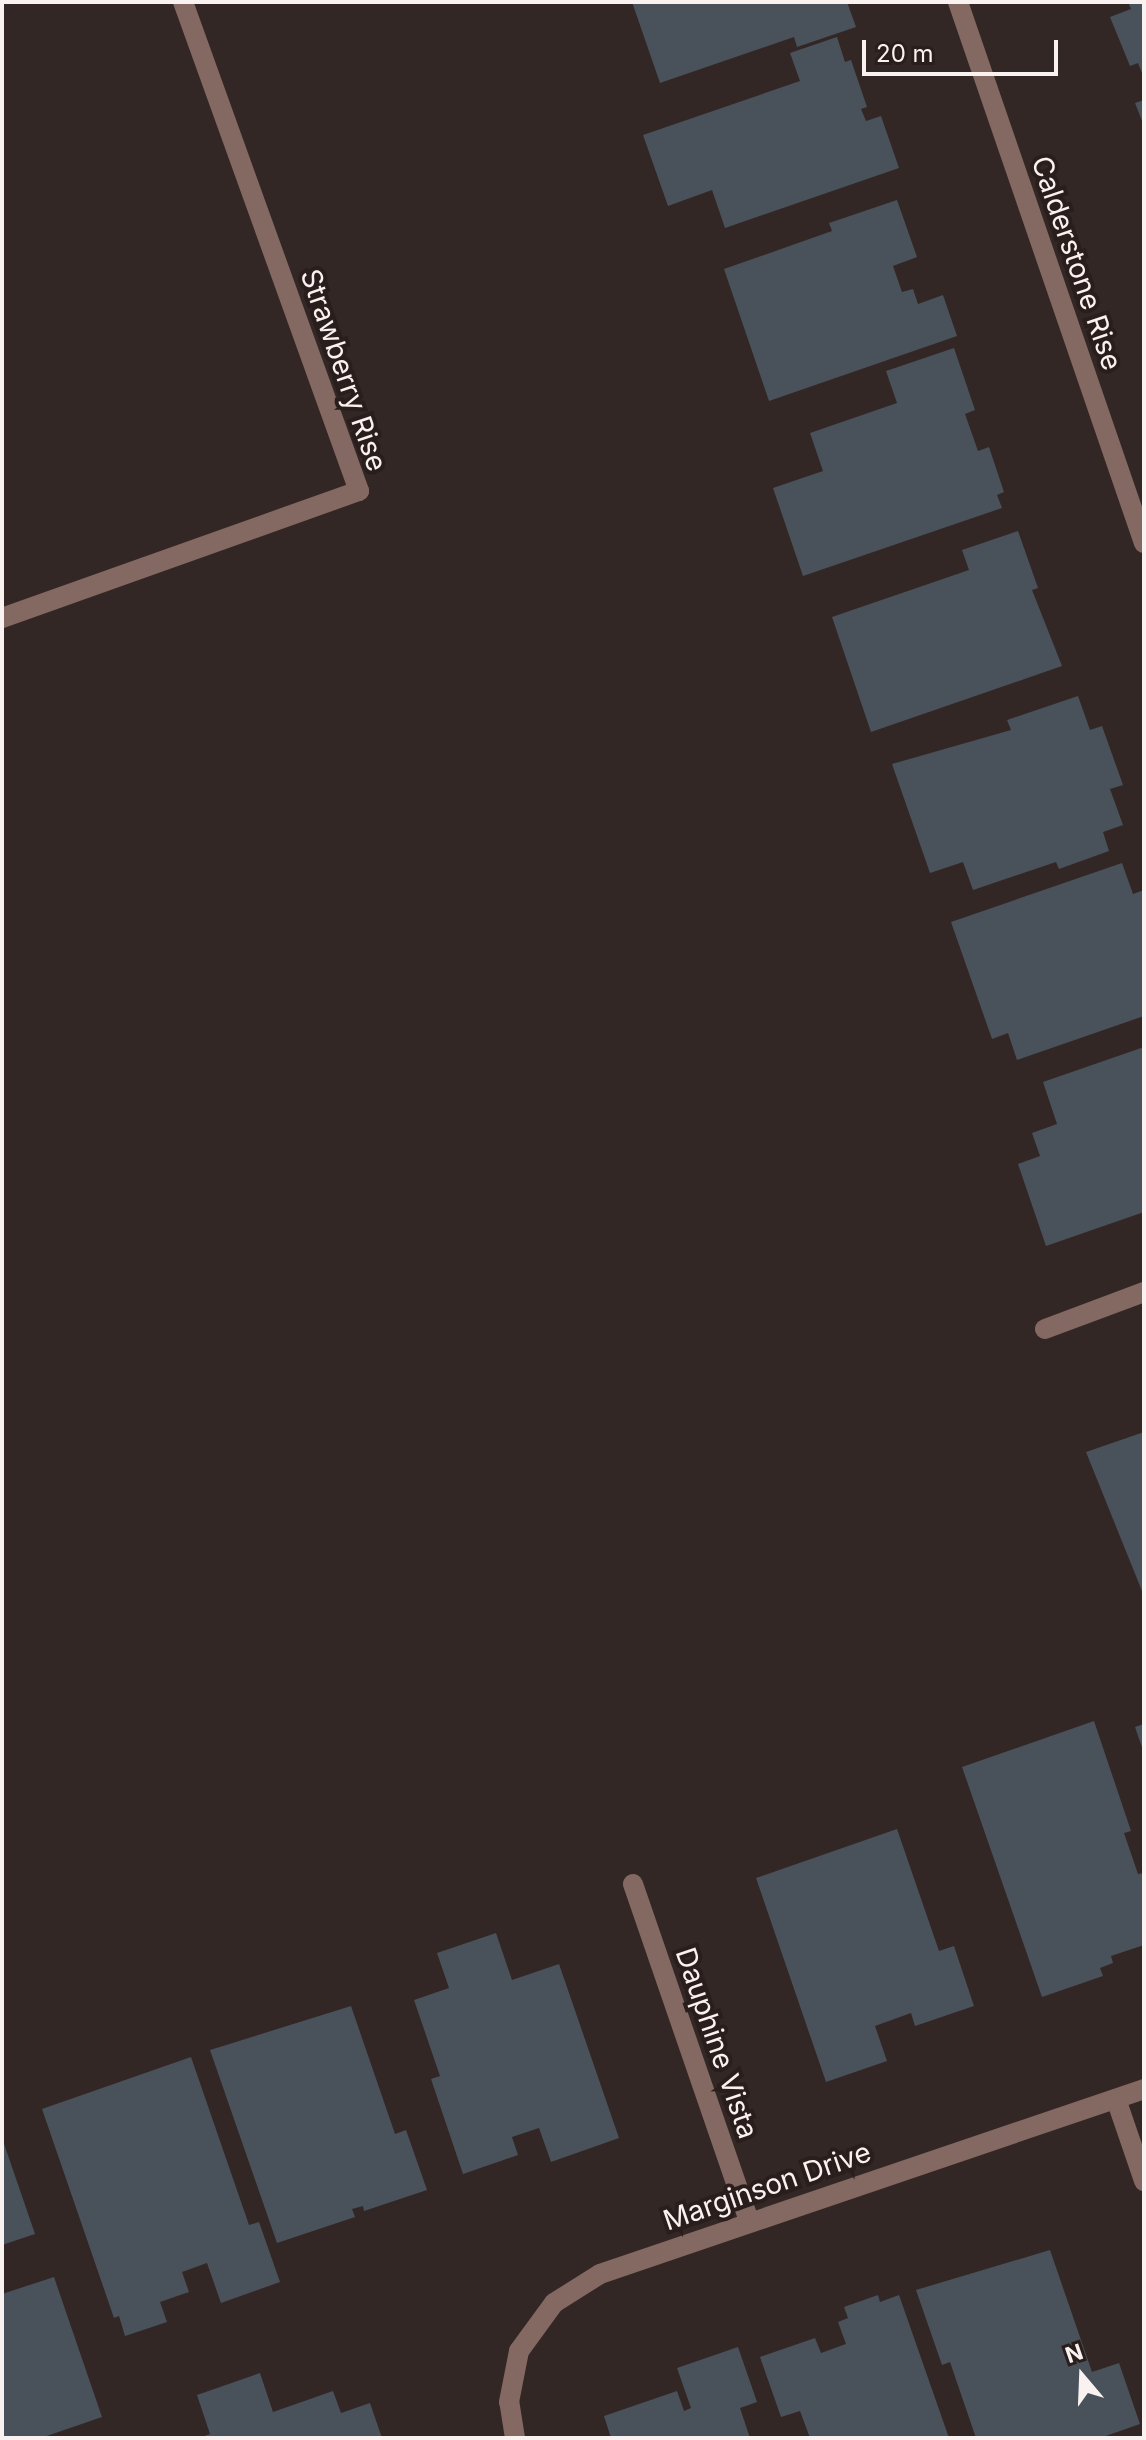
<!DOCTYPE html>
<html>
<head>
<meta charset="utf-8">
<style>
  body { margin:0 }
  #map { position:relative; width:1146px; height:2440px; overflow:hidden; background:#332725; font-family:Inter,sans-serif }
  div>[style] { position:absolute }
  .building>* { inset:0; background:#49515a }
  .minor>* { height:20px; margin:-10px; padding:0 10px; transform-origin:10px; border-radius:10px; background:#846862 }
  span { translate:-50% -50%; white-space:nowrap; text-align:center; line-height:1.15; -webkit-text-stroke:8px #291e1b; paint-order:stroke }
  .street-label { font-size:28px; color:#faf2f0 }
  .frame { position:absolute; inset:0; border:4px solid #faf2f0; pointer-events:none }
  .north { position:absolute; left:1042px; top:2336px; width:80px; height:80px; -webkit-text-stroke:6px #291e1b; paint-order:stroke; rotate:341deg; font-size:22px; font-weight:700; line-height:32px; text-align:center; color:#faf2f0 }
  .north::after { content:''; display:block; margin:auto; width:28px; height:36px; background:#faf2f0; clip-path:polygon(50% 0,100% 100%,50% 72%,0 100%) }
  .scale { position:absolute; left:862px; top:40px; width:196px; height:36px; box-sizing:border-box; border:4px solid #faf2f0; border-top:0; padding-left:10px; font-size:24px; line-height:28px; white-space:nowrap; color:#faf2f0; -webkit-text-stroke:6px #291e1b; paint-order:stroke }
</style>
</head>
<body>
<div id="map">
  <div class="building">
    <i style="clip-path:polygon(632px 2px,847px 2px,856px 27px,797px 47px,794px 37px,660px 83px)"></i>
    <i style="clip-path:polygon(1128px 2px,1144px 2px,1144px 78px,1138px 63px,1130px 66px,1110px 17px,1131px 9px)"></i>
    <i style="clip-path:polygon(837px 37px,845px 62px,851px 60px,867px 107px,861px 109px,866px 121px,881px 116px,899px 168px,725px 228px,712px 190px,668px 206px,643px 135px,800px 81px,790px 53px)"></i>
    <i style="clip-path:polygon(1144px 100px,1144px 126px,1135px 103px)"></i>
    <i style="clip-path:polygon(897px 200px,917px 257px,893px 266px,902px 292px,913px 289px,918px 304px,943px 295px,957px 336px,769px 401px,724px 269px,832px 231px,829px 223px)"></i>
    <i style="clip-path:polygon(954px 348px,975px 410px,965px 414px,978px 451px,989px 447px,1004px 492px,997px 495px,1002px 508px,803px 576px,773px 488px,823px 471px,810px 433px,897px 403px,886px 371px)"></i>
    <i style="clip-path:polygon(1018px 531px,1038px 588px,1032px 590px,1062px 666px,871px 732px,832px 617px,969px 570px,962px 550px)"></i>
    <i style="clip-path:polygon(1078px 696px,1090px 730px,1102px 726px,1123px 785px,1110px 789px,1123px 825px,1103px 832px,1109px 851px,1059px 869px,1056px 862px,973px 890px,963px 862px,930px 873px,892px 764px,1011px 730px,1007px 720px)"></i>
    <i style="clip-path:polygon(1122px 863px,1133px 894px,1144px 890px,1144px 1016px,1017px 1060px,1008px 1033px,992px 1039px,951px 922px)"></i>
    <i style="clip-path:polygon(1144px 1047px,1144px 1212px,1046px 1246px,1018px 1164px,1040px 1156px,1032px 1133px,1057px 1124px,1043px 1082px)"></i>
    <i style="clip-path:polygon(1144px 1432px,1144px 1596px,1086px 1452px)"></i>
    <i style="clip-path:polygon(1094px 1721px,1131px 1831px,1124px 1833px,1138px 1874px,1144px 1873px,1144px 1945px,1111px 1956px,1113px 1963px,1100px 1968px,1103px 1976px,1042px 1997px,962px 1767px)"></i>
    <i style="clip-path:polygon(1144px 1724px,1144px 1753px,1135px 1727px)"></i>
    <i style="clip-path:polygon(897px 1829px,939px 1951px,954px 1946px,974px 2006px,915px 2026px,911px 2013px,875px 2026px,887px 2061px,826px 2082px,756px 1878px)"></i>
    <i style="clip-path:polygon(496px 1933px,512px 1980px,559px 1964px,619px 2138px,551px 2162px,539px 2128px,512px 2137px,518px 2155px,463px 2174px,431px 2079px,440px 2076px,414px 2000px,449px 1988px,437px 1953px)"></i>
    <i style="clip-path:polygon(351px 2006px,395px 2134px,406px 2130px,427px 2190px,364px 2211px,363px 2206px,352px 2209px,355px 2217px,277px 2243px,210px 2050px)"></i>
    <i style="clip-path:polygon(191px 2057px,249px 2225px,259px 2222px,280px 2282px,221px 2303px,207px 2263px,182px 2272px,189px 2292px,160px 2302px,167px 2322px,125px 2336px,119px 2316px,114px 2318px,42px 2109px)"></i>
    <i style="clip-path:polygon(2px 2138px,35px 2234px,2px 2245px)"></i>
    <i style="clip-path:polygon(1050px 2250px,1092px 2372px,1119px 2363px,1140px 2424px,1100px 2438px,976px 2438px,950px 2362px,942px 2365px,916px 2290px)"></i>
    <i style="clip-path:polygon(54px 2277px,102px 2417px,41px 2438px,2px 2438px,2px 2294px)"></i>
    <i style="clip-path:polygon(878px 2295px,880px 2302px,899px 2295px,949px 2438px,810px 2438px,800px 2411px,781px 2417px,760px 2357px,815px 2338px,821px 2353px,846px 2344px,838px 2322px,848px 2318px,844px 2307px)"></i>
    <i style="clip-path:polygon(738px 2347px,757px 2402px,740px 2408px,750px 2438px,611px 2438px,604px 2416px,677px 2391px,684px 2411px,691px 2408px,677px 2368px)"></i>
    <i style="clip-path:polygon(260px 2373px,273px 2412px,333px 2391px,341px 2413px,370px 2403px,382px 2438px,199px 2438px,210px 2434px,197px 2395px)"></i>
  </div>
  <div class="minor">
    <i style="left:958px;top:2px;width:572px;rotate:71.03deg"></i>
    <i style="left:2px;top:618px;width:379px;rotate:-19.6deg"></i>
    <i style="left:359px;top:491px;width:520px;rotate:-109.79deg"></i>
    <i style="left:1045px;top:1329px;width:106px;rotate:-20.5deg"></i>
    <i style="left:633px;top:1884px;width:356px;rotate:71deg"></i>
    <i style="left:1116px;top:2099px;width:87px;rotate:71.1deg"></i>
    <i style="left:515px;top:2438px;width:36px;rotate:-99deg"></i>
    <i style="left:509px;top:2402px;width:52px;rotate:-78.9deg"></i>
    <i style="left:519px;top:2351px;width:59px;rotate:-53.9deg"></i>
    <i style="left:554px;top:2303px;width:54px;rotate:-32.2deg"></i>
    <i style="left:600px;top:2274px;width:575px;rotate:-18.78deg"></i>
  </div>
  <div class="street-label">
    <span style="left:1077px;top:263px;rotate:71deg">Calderstone Rise</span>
    <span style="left:344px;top:370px;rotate:71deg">Strawberry Rise</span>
    <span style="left:717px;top:2043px;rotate:71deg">Dauphine Vista</span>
    <span style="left:767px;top:2186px;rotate:-19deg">Marginson Drive</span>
  </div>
  <div class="frame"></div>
  <div class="north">N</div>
  <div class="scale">20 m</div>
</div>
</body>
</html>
